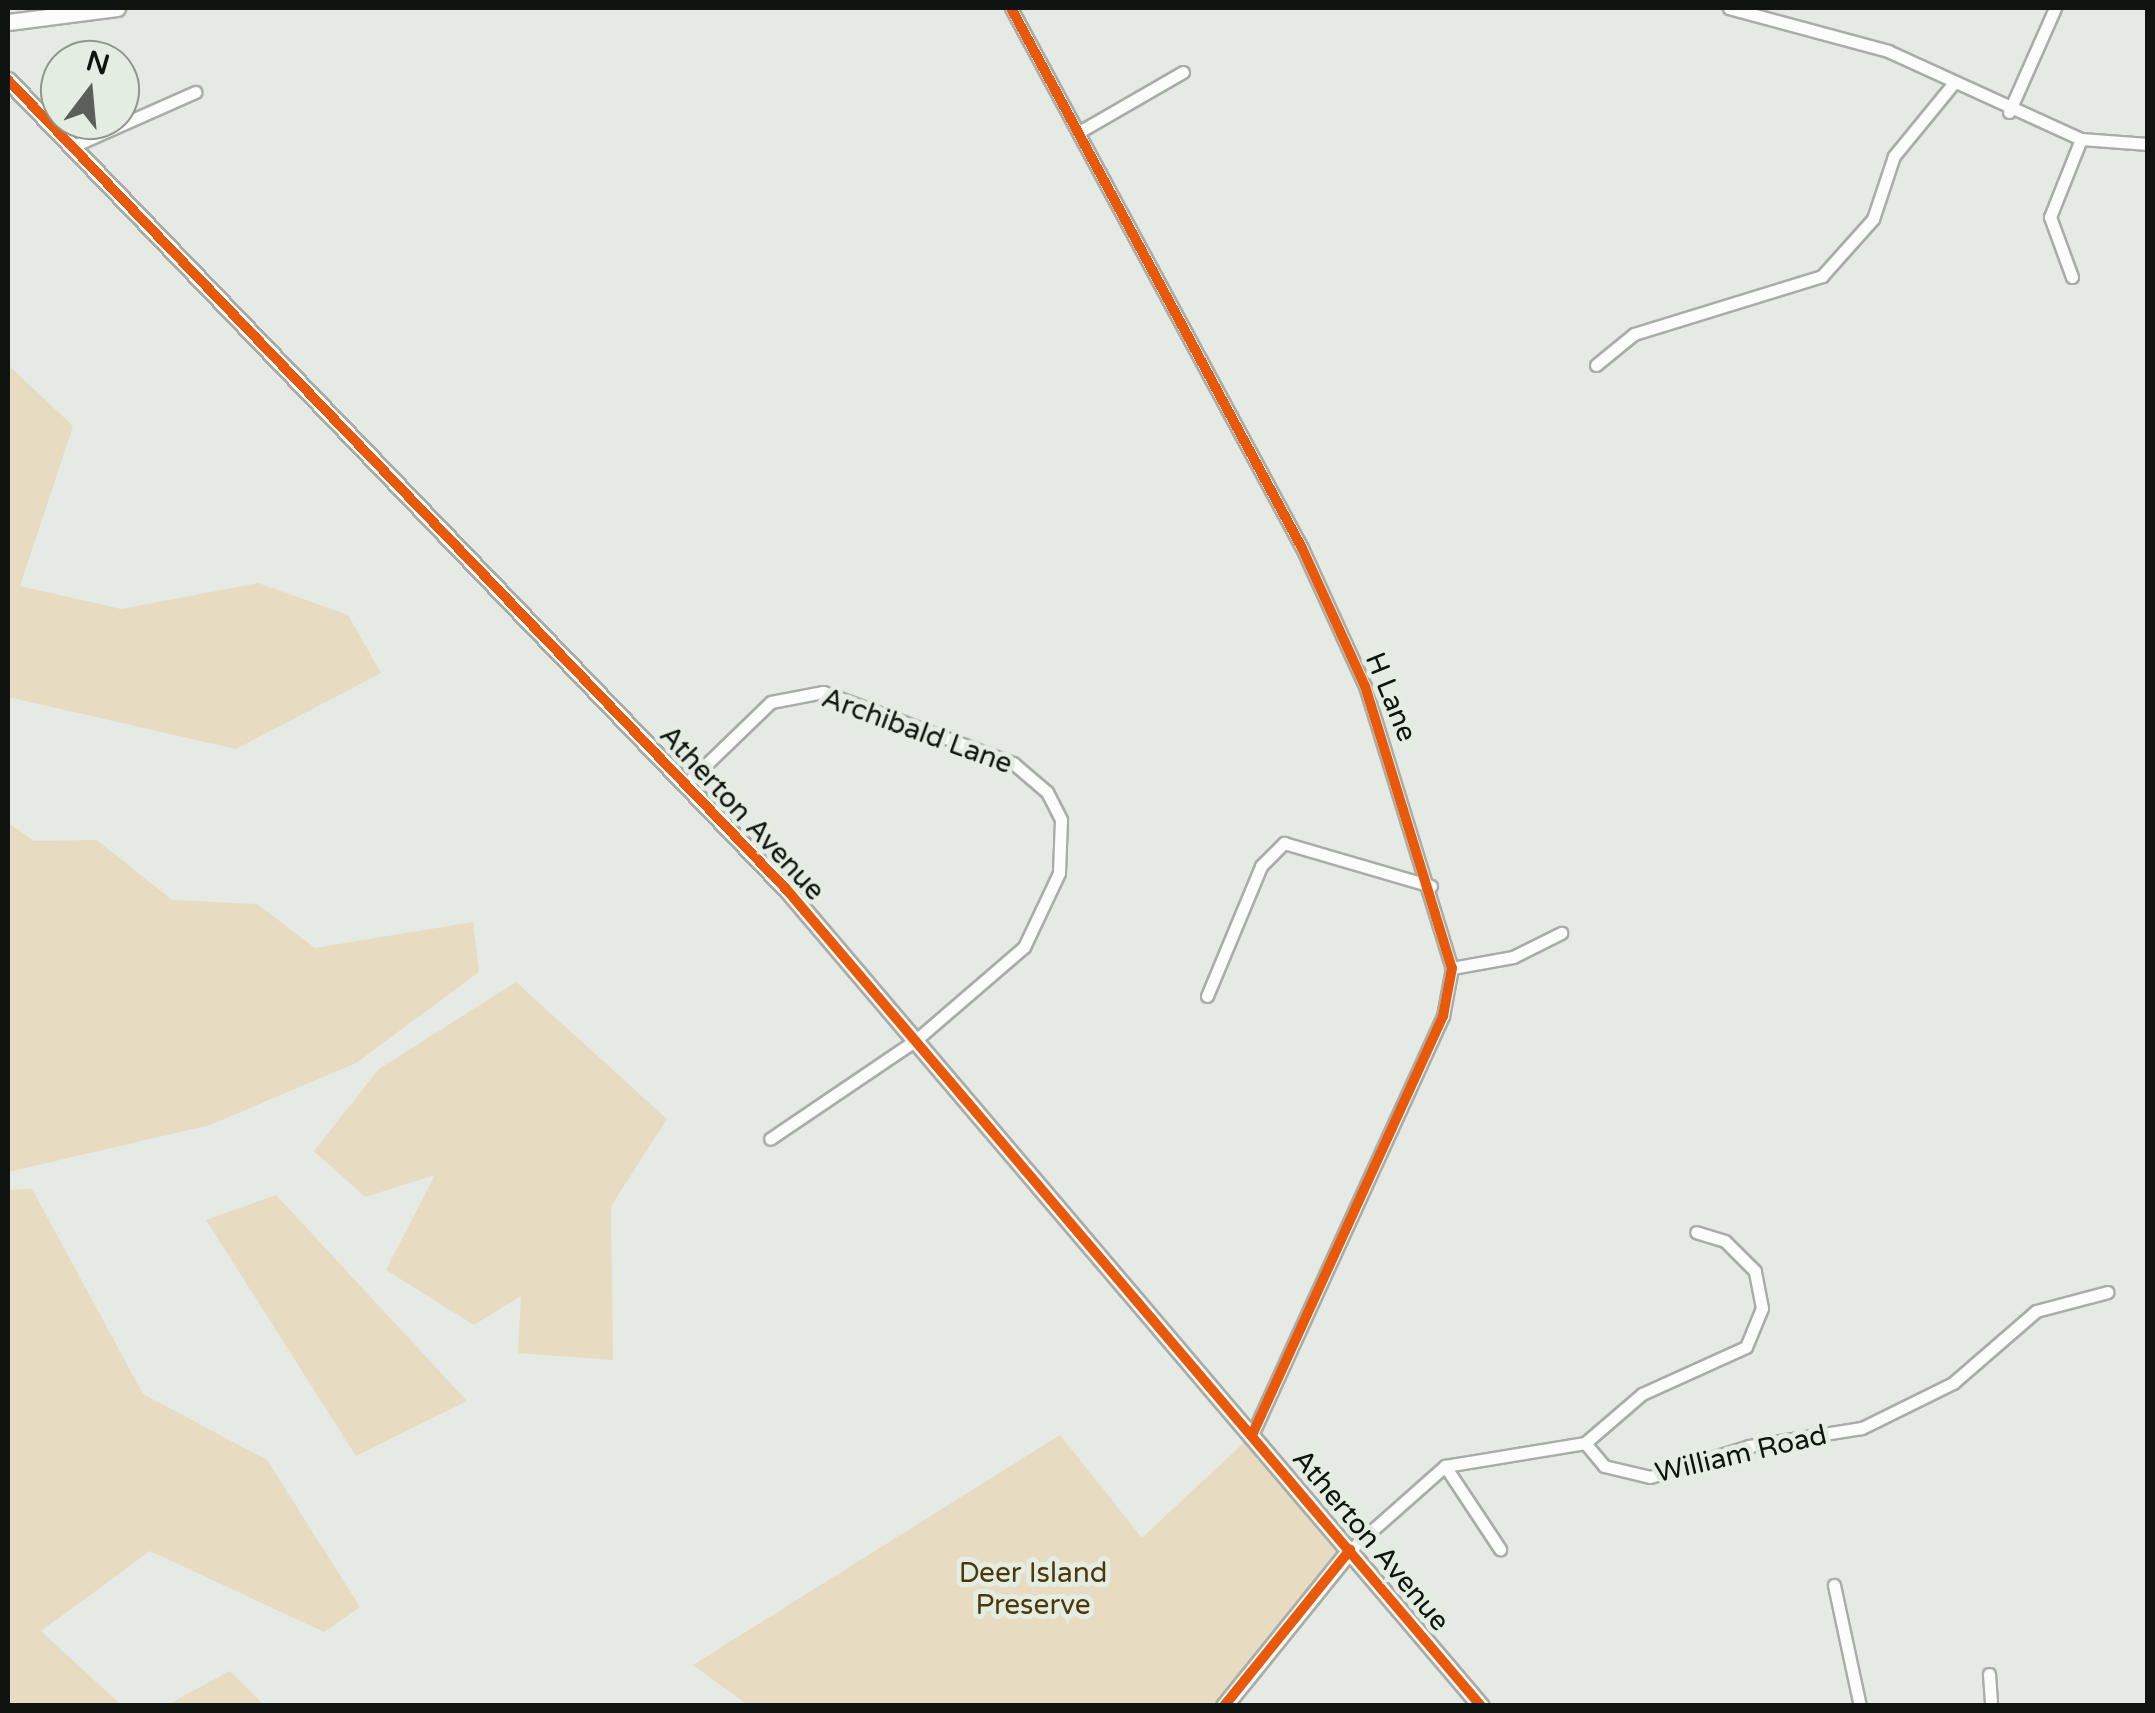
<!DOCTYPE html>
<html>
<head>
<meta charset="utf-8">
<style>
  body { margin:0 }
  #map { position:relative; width:2155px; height:1713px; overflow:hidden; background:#e5eae4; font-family:"Varela Round",sans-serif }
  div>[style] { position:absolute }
  .green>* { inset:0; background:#e7dbc1 }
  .roads { filter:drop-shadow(2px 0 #a9ada8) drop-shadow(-2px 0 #a9ada8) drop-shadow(0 2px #a9ada8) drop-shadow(0 -2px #a9ada8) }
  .street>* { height:11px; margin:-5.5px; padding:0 5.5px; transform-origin:5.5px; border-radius:5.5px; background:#fbfcfb }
  .secondary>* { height:15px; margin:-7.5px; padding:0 7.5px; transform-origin:7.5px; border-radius:7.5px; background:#fbfcfb }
  .cycleway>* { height:10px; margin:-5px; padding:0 5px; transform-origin:5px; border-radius:5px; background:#e8590c }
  span { translate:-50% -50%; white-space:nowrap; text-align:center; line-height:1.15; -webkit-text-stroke:10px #e4ede1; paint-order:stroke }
  .street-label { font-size:28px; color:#101410 }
  .park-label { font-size:28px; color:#4e370b }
  .frame { position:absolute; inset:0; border:10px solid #101410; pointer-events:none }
  .north { position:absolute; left:40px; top:40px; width:100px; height:100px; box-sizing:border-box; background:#e4ede1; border:2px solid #8f968d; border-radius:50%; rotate:16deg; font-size:28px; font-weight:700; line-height:40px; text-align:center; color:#101410 }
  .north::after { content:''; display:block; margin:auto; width:35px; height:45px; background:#5b5f5a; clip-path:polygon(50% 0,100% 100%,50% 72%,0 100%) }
</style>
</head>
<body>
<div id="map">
  <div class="green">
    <i style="clip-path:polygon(8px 365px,73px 426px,20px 586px,121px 609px,258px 583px,348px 615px,381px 673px,236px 749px,8px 697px)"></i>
    <i style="clip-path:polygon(8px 823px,34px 841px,97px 840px,172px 900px,257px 904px,315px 948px,473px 922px,479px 972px,356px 1063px,210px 1125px,8px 1172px)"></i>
    <i style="clip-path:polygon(516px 982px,667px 1119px,611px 1206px,613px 1360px,518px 1353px,521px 1296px,474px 1325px,386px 1270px,435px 1175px,365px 1197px,314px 1151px,379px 1069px)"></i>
    <i style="clip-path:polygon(32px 1189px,143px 1394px,267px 1460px,360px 1607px,324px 1632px,150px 1551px,41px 1631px,121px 1705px,8px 1705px,8px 1190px)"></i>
    <i style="clip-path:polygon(276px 1195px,467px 1401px,356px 1456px,206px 1220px)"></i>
    <i style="clip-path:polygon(1060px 1435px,1142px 1538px,1252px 1435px,1350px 1550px,1224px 1705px,748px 1705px,693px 1665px)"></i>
    <i style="clip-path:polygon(230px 1671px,264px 1705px,167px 1705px)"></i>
  </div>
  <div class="roads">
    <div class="street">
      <i style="left:1011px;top:8px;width:613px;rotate:61.68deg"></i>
      <i style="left:1302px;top:548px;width:152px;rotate:65.5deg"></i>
      <i style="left:1365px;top:686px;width:295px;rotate:72.9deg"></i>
      <i style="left:1452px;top:968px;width:49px;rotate:100.6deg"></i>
      <i style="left:1443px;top:1016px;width:460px;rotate:114.5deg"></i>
      <i style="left:1729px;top:8px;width:165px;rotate:15.1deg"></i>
      <i style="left:1888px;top:51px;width:212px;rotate:24.5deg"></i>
      <i style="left:2081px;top:139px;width:67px;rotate:4.3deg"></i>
      <i style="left:2009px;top:112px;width:114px;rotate:-66.1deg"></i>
      <i style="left:1079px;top:132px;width:120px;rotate:-30deg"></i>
      <i style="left:71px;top:147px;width:136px;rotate:-23.9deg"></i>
      <i style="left:2072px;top:277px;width:64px;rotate:-110.1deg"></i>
      <i style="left:2050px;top:217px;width:84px;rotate:-68.3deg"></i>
      <i style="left:1596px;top:365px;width:49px;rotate:-39.2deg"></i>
      <i style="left:1634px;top:334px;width:197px;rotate:-17.1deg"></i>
      <i style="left:1822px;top:276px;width:76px;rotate:-48.2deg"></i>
      <i style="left:1873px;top:219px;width:66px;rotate:-71.6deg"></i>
      <i style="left:1894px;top:156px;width:93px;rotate:-50.7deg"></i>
      <i style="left:686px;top:784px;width:118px;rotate:-44deg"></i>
      <i style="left:771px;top:702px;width:53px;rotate:-10.9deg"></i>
      <i style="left:823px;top:692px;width:203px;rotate:20.5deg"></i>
      <i style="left:1013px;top:763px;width:45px;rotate:40.5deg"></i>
      <i style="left:1047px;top:792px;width:31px;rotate:63deg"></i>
      <i style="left:1061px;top:820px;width:53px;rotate:92.2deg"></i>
      <i style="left:1059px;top:873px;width:82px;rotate:115.3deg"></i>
      <i style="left:1024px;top:947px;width:143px;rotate:139.3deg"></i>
      <i style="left:916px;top:1040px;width:176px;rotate:145.9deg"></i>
      <i style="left:1452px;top:968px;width:62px;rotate:-10.2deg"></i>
      <i style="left:1513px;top:957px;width:54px;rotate:-26.6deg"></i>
      <i style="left:1207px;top:996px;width:141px;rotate:-67.4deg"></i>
      <i style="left:1261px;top:866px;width:33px;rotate:-45deg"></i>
      <i style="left:1284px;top:843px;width:153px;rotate:16.3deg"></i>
      <i style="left:1585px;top:1443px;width:30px;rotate:50deg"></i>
      <i style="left:1604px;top:1466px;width:47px;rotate:13.4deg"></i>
      <i style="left:1650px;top:1477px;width:104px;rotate:-17.4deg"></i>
      <i style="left:1749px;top:1446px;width:114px;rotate:-9.1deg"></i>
      <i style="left:1862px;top:1428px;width:102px;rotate:-26.3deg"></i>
      <i style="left:1953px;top:1383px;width:110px;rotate:-40.9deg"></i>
      <i style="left:2036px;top:1311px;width:74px;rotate:-14.8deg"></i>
      <i style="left:1445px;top:1466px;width:100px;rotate:56.5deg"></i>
      <i style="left:1350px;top:1550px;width:127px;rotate:-41.5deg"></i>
      <i style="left:1445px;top:1466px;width:142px;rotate:-9.3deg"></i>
      <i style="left:1585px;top:1443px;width:75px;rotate:-40.7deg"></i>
      <i style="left:1642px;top:1394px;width:114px;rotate:-24.3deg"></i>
      <i style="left:1746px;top:1347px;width:42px;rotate:-67.7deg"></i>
      <i style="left:1762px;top:1308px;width:38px;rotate:-101deg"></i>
      <i style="left:1755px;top:1271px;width:42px;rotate:-135deg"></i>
      <i style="left:1725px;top:1241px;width:30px;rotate:-163deg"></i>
      <i style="left:1834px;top:1585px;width:124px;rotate:77.9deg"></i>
      <i style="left:1989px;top:1674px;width:32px;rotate:86deg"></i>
    </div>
    <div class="secondary">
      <i style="left:8px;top:22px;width:110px;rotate:-7.3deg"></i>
      <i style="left:8px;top:80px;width:1124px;rotate:46.12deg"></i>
      <i style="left:787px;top:890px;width:1071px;rotate:49.62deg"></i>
      <i style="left:1224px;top:1706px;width:201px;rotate:-51.1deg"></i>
    </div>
  </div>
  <div class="cycleway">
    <i style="left:1011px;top:8px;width:613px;rotate:61.68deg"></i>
    <i style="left:1302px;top:548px;width:152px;rotate:65.5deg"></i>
    <i style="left:1365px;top:686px;width:295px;rotate:72.9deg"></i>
    <i style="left:1452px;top:968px;width:49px;rotate:100.6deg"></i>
    <i style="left:1443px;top:1016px;width:460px;rotate:114.5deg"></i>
    <i style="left:8px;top:80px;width:1124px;rotate:46.12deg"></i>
    <i style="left:787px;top:890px;width:1071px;rotate:49.62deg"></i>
    <i style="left:1224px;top:1706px;width:201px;rotate:-51.1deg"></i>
  </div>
  <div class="street-label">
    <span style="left:1391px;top:697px;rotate:68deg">H Lane</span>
    <span style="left:917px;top:731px;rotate:20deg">Archibald Lane</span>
    <span style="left:742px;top:813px;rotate:47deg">Atherton Avenue</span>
    <span style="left:1741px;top:1454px;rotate:-13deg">William Road</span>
    <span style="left:1371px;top:1540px;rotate:50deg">Atherton Avenue</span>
  </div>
  <div class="park-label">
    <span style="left:1033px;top:1589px">Deer Island<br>Preserve</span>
  </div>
  <div class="frame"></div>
  <div class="north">N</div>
</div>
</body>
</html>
